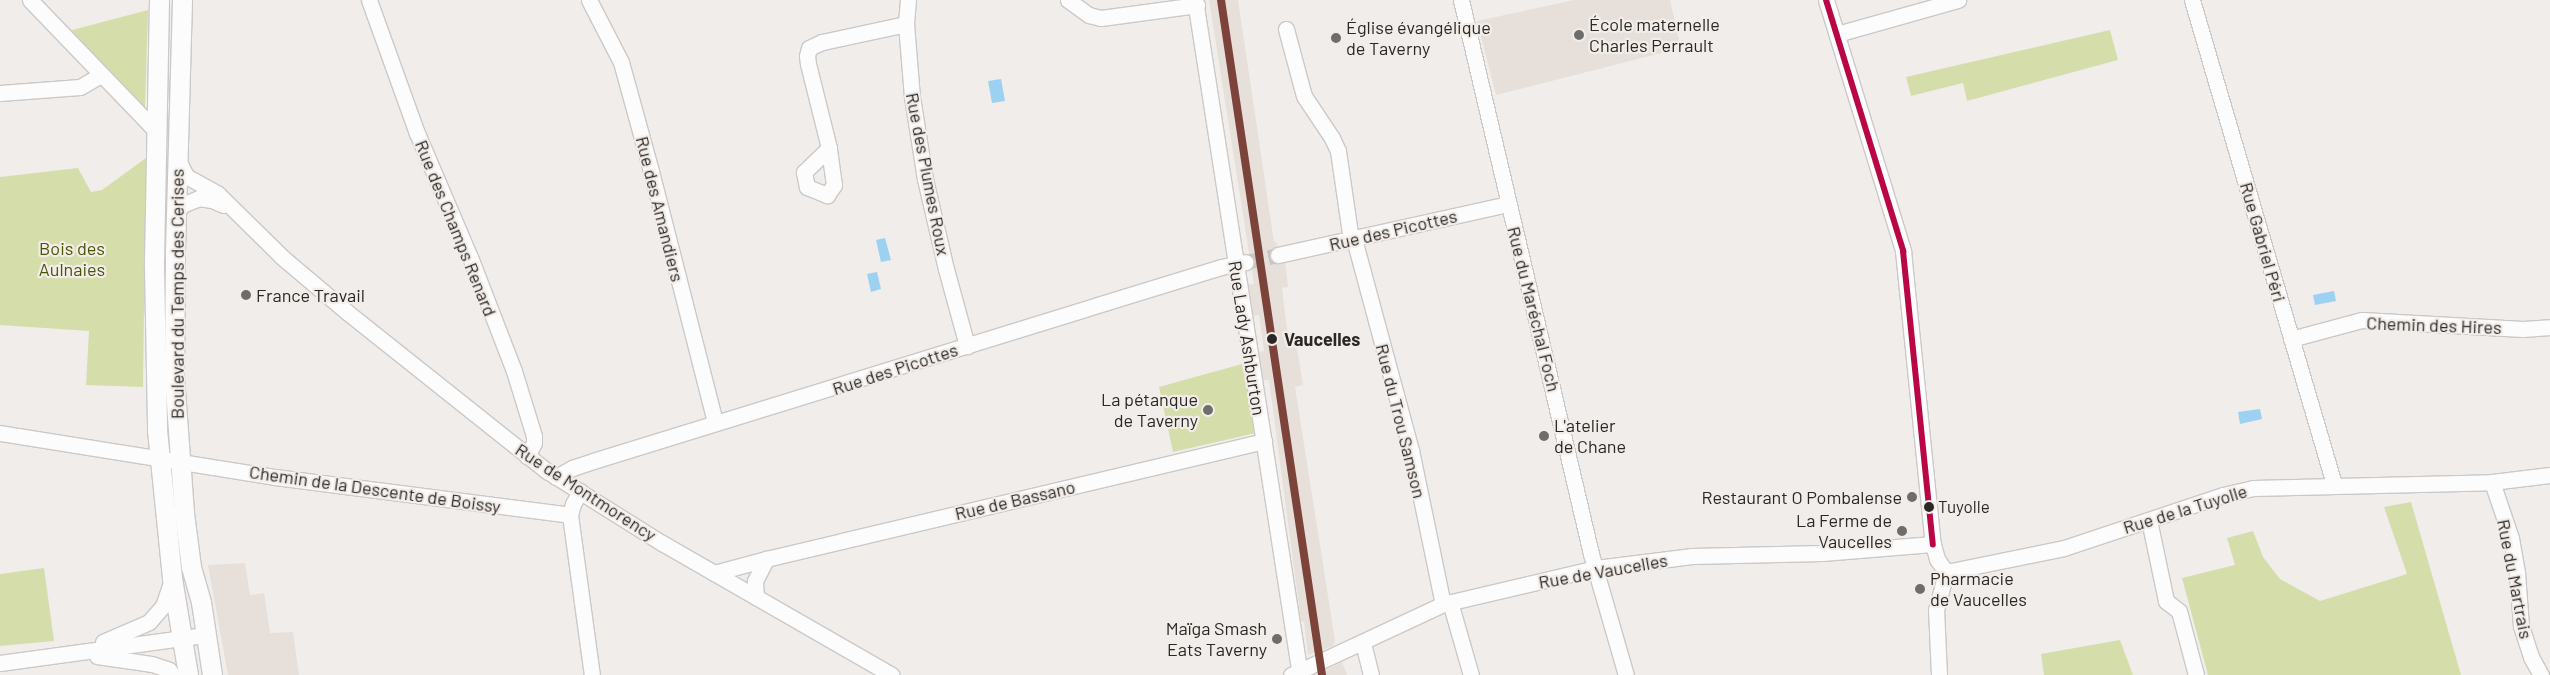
<!DOCTYPE html>
<html>
<head>
<meta charset="utf-8">
<style>
  body { margin:0 }
  #map { position:relative; width:2550px; height:675px; overflow:hidden; background:#f0edeb; font-family:Barlow,sans-serif }
  div>[style] { position:absolute }
  .built>* { inset:0; background:#e7e0da }
  .green>* { inset:0; background:#d5deaa }
  .water>* { inset:0; background:#9dd1f2 }
  .minor-tunnel>* { height:15px; margin-top:-7.5px; transform-origin:0; background:repeating-linear-gradient(90deg,#c8c6c4 0 15px,transparent 0 23px) }
  .roads { filter:drop-shadow(1px 0 #cbc9c8) drop-shadow(-1px 0 #cbc9c8) drop-shadow(0 1px #cbc9c8) drop-shadow(0 -1px #cbc9c8) }
  .minor>* { height:15px; margin:-7.5px; padding:0 7.5px; transform-origin:7.5px; border-radius:7.5px; background:#fdfcfc }
  .major>* { height:19px; margin:-9.5px; padding:0 9.5px; transform-origin:9.5px; border-radius:9.5px; background:#fdfcfc }
  .bus-1>* { height:6px; margin:-3px; padding:0 3px; transform-origin:3px; border-radius:3px; background:#b90745 }
  .rail-1>* { height:8px; margin:-4px; padding:0 4px; transform-origin:4px; border-radius:4px; background:#7b4339 }
  .dots>* { width:14px; height:14px; translate:-50% -50%; box-sizing:border-box; border:2px solid #f2ede9; border-radius:50% }
  span { translate:-50% -50%; white-space:nowrap; text-align:center; line-height:1.15; -webkit-text-stroke:4.5px #f2ede9; paint-order:stroke }
  .bus-label { font-size:17px; color:#2a2826 }
  .left { translate:0 -50%; text-align:left }
  .poi-label { font-size:18px; color:#2a2826 }
  .right { translate:-100% -50%; text-align:right }
  .street-label { font-size:18px; color:#2a2826 }
  .park-label { font-size:18px; color:#495406 }
  .stop-label { font-size:18px; color:#2a2826; font-weight:700 }
</style>
</head>
<body>
<div id="map">
  <div class="built">
    <i style="clip-path:polygon(1209px 0,1238px 0,1274px 242px,1277px 243px,1279px 262px,1285px 261px,1288px 287px,1282px 288px,1288px 337px,1295px 336px,1303px 385px,1295px 387px,1335px 640px,1333px 646px,1308px 655px,1304px 622px,1301px 621px,1269px 380px,1261px 380px,1256px 352px,1264px 351px,1259px 315px,1252px 316px,1247px 285px,1254px 284px)"></i>
    <i style="clip-path:polygon(1574px 0,1670px 0,1681px 48px,1496px 95px,1477px 21px)"></i>
    <i style="clip-path:polygon(245px 563px,250px 595px,264px 593px,270px 633px,293px 632px,299px 675px,228px 675px,208px 565px)"></i>
    <i style="clip-path:polygon(1342px 662px,1347px 675px,1317px 675px)"></i>
  </div>
  <div class="green">
    <i style="clip-path:polygon(148px 10px,145px 107px,140px 106px,65px 32px)"></i>
    <i style="clip-path:polygon(2110px 30px,2118px 60px,1967px 101px,1963px 83px,1911px 96px,1906px 77px)"></i>
    <i style="clip-path:polygon(146px 158px,143px 387px,86px 385px,89px 331px,0 325px,0 177px,78px 168px,91px 192px,102px 190px)"></i>
    <i style="clip-path:polygon(1242px 364px,1256px 433px,1173px 452px,1159px 387px)"></i>
    <i style="clip-path:polygon(2411px 502px,2461px 675px,2208px 675px,2182px 578px,2235px 565px,2227px 538px,2253px 531px,2263px 557px,2280px 579px,2320px 601px,2407px 574px,2384px 507px)"></i>
    <i style="clip-path:polygon(44px 568px,54px 641px,0 646px,0 574px)"></i>
    <i style="clip-path:polygon(2120px 640px,2133px 675px,2044px 675px,2041px 654px)"></i>
  </div>
  <div class="water">
    <i style="clip-path:polygon(1001px 79px,1005px 101px,992px 103px,988px 81px)"></i>
    <i style="clip-path:polygon(885px 238px,891px 260px,881px 262px,876px 240px)"></i>
    <i style="clip-path:polygon(877px 272px,881px 289px,871px 292px,867px 274px)"></i>
    <i style="clip-path:polygon(2334px 291px,2336px 301px,2315px 305px,2313px 295px)"></i>
    <i style="clip-path:polygon(2260px 409px,2262px 419px,2240px 424px,2238px 412px)"></i>
  </div>
  <div class="minor-tunnel">
    <i style="left:1246px;top:262px;width:33px;rotate:-12deg"></i>
  </div>
  <div class="roads">
    <div class="minor">
      <i style="left:30px;top:0;width:185px;rotate:46.1deg"></i>
      <i style="left:369px;top:0;width:141px;rotate:70.2deg"></i>
      <i style="left:417px;top:133px;width:135px;rotate:66.9deg"></i>
      <i style="left:470px;top:257px;width:122px;rotate:68.9deg"></i>
      <i style="left:514px;top:371px;width:68px;rotate:72.9deg"></i>
      <i style="left:534px;top:436px;width:7px;rotate:90deg"></i>
      <i style="left:534px;top:443px;width:15px;rotate:118deg"></i>
      <i style="left:589px;top:0;width:70px;rotate:62.7deg"></i>
      <i style="left:621px;top:62px;width:113px;rotate:74.6deg"></i>
      <i style="left:651px;top:171px;width:260px;rotate:75.7deg"></i>
      <i style="left:908px;top:0;width:24px;rotate:95deg"></i>
      <i style="left:906px;top:24px;width:73px;rotate:85.3deg"></i>
      <i style="left:912px;top:97px;width:83px;rotate:81deg"></i>
      <i style="left:925px;top:179px;width:92px;rotate:76.9deg"></i>
      <i style="left:946px;top:269px;width:80px;rotate:74.7deg"></i>
      <i style="left:1068px;top:0;width:26px;rotate:36deg"></i>
      <i style="left:1089px;top:15px;width:12px;rotate:14deg"></i>
      <i style="left:1101px;top:18px;width:97px;rotate:-7.7deg"></i>
      <i style="left:1195px;top:0;width:683px;rotate:81.16deg"></i>
      <i style="left:1461px;top:0;width:569px;rotate:76.79deg"></i>
      <i style="left:1591px;top:554px;width:126px;rotate:73.9deg"></i>
      <i style="left:1826px;top:0;width:263px;rotate:72.9deg"></i>
      <i style="left:1903px;top:251px;width:295px;rotate:84.2deg"></i>
      <i style="left:1933px;top:544px;width:16px;rotate:75deg"></i>
      <i style="left:1937px;top:559px;width:16px;rotate:55deg"></i>
      <i style="left:2192px;top:0;width:504px;rotate:73.65deg"></i>
      <i style="left:1286px;top:29px;width:69px;rotate:75deg"></i>
      <i style="left:1304px;top:96px;width:50px;rotate:56.3deg"></i>
      <i style="left:1332px;top:138px;width:14px;rotate:65deg"></i>
      <i style="left:1338px;top:151px;width:90px;rotate:81.7deg"></i>
      <i style="left:1837px;top:34px;width:126px;rotate:-15.7deg"></i>
      <i style="left:0;top:93px;width:80px;rotate:-4.3deg"></i>
      <i style="left:80px;top:87px;width:24px;rotate:-30deg"></i>
      <i style="left:829px;top:148px;width:35px;rotate:136deg"></i>
      <i style="left:804px;top:172px;width:15px;rotate:79deg"></i>
      <i style="left:807px;top:187px;width:22px;rotate:22deg"></i>
      <i style="left:827px;top:195px;width:12px;rotate:-55deg"></i>
      <i style="left:834px;top:185px;width:37px;rotate:-98deg"></i>
      <i style="left:829px;top:148px;width:87px;rotate:-104deg"></i>
      <i style="left:808px;top:64px;width:8px;rotate:-97deg"></i>
      <i style="left:807px;top:56px;width:8px;rotate:-76deg"></i>
      <i style="left:809px;top:48px;width:14px;rotate:-25deg"></i>
      <i style="left:822px;top:42px;width:86px;rotate:-12.1deg"></i>
      <i style="left:178px;top:160px;width:18px;rotate:63deg"></i>
      <i style="left:186px;top:176px;width:37px;rotate:29deg"></i>
      <i style="left:218px;top:194px;width:90px;rotate:44.5deg"></i>
      <i style="left:282px;top:257px;width:85px;rotate:40.2deg"></i>
      <i style="left:347px;top:312px;width:256px;rotate:38.5deg"></i>
      <i style="left:547px;top:471px;width:136px;rotate:32.1deg"></i>
      <i style="left:662px;top:543px;width:265px;rotate:29.9deg"></i>
      <i style="left:176px;top:214px;width:11px;rotate:-56deg"></i>
      <i style="left:182px;top:205px;width:18px;rotate:-22deg"></i>
      <i style="left:199px;top:198px;width:13px;rotate:9deg"></i>
      <i style="left:212px;top:200px;width:12px;rotate:24deg"></i>
      <i style="left:1354px;top:239px;width:219px;rotate:74.9deg"></i>
      <i style="left:1411px;top:450px;width:157px;rotate:78.3deg"></i>
      <i style="left:1278px;top:255px;width:236px;rotate:-12.5deg"></i>
      <i style="left:2291px;top:339px;width:73px;rotate:-15deg"></i>
      <i style="left:2362px;top:320px;width:161px;rotate:3.2deg"></i>
      <i style="left:2523px;top:329px;width:27px;rotate:-4deg"></i>
      <i style="left:0;top:433px;width:278px;rotate:9.1deg"></i>
      <i style="left:275px;top:477px;width:297px;rotate:7.3deg"></i>
      <i style="left:556px;top:477px;width:18px;rotate:-29deg"></i>
      <i style="left:572px;top:468px;width:22px;rotate:-18deg"></i>
      <i style="left:593px;top:461px;width:657px;rotate:-17.17deg"></i>
      <i style="left:1221px;top:267px;width:25px;rotate:-11deg"></i>
      <i style="left:2492px;top:482px;width:59px;rotate:71.3deg"></i>
      <i style="left:2511px;top:538px;width:36px;rotate:80deg"></i>
      <i style="left:2517px;top:573px;width:53px;rotate:85.7deg"></i>
      <i style="left:2521px;top:626px;width:33px;rotate:72deg"></i>
      <i style="left:2531px;top:657px;width:21px;rotate:61deg"></i>
      <i style="left:580px;top:491px;width:15px;rotate:118deg"></i>
      <i style="left:573px;top:504px;width:11px;rotate:105deg"></i>
      <i style="left:570px;top:515px;width:162px;rotate:82.2deg"></i>
      <i style="left:2149px;top:520px;width:83px;rotate:78.1deg"></i>
      <i style="left:2166px;top:601px;width:16px;rotate:38deg"></i>
      <i style="left:2179px;top:611px;width:66px;rotate:75.1deg"></i>
      <i style="left:1946px;top:572px;width:120px;rotate:-11.5deg"></i>
      <i style="left:2064px;top:548px;width:168px;rotate:-18.4deg"></i>
      <i style="left:2223px;top:495px;width:31px;rotate:-13deg"></i>
      <i style="left:2253px;top:488px;width:239px;rotate:-1.4deg"></i>
      <i style="left:2492px;top:482px;width:58px;rotate:-6.9deg"></i>
      <i style="left:714px;top:573px;width:54px;rotate:-15.1deg"></i>
      <i style="left:766px;top:559px;width:512px;rotate:-13.33deg"></i>
      <i style="left:756px;top:597px;width:16px;rotate:-94deg"></i>
      <i style="left:755px;top:581px;width:25px;rotate:-63deg"></i>
      <i style="left:1450px;top:602px;width:76px;rotate:74deg"></i>
      <i style="left:103px;top:642px;width:50px;rotate:-23.5deg"></i>
      <i style="left:149px;top:622px;width:21px;rotate:-49deg"></i>
      <i style="left:163px;top:606px;width:28px;rotate:-71deg"></i>
      <i style="left:1363px;top:643px;width:33px;rotate:76deg"></i>
      <i style="left:97px;top:656px;width:56px;rotate:8.3deg"></i>
      <i style="left:152px;top:664px;width:18px;rotate:19deg"></i>
      <i style="left:169px;top:670px;width:6px;rotate:59deg"></i>
      <i style="left:0;top:663px;width:207px;rotate:-7.8deg"></i>
      <i style="left:1291px;top:675px;width:168px;rotate:-25deg"></i>
      <i style="left:1443px;top:604px;width:157px;rotate:-13.2deg"></i>
      <i style="left:1596px;top:568px;width:97px;rotate:-7.1deg"></i>
      <i style="left:1692px;top:556px;width:130px;rotate:-1.3deg"></i>
      <i style="left:1822px;top:553px;width:111px;rotate:-4.6deg"></i>
      <i style="left:1939px;top:675px;width:65px;rotate:-92.6deg"></i>
      <i style="left:1936px;top:610px;width:39px;rotate:-75deg"></i>
    </div>
    <div class="major">
      <i style="left:159px;top:0;width:267px;rotate:91.1deg"></i>
      <i style="left:154px;top:267px;width:163px;rotate:88.9deg"></i>
      <i style="left:157px;top:430px;width:149px;rotate:84.2deg"></i>
      <i style="left:172px;top:578px;width:98px;rotate:80.6deg"></i>
      <i style="left:182px;top:0;width:257px;rotate:91.6deg"></i>
      <i style="left:175px;top:257px;width:119px;rotate:90.5deg"></i>
      <i style="left:174px;top:376px;width:137px;rotate:85.8deg"></i>
      <i style="left:184px;top:513px;width:54px;rotate:82.6deg"></i>
      <i style="left:191px;top:567px;width:36px;rotate:74deg"></i>
      <i style="left:201px;top:602px;width:74px;rotate:81.4deg"></i>
    </div>
  </div>
  <div class="bus-1">
    <i style="left:1826px;top:0;width:263px;rotate:72.9deg"></i>
    <i style="left:1903px;top:251px;width:295px;rotate:84.2deg"></i>
  </div>
  <div class="rail-1">
    <i style="left:1221px;top:0;width:683px;rotate:81.49deg"></i>
  </div>
  <div class="dots">
    <i style="left:1579px;top:35px;background:#6f6d6b"></i>
    <i style="left:1336px;top:38px;background:#6f6d6b"></i>
    <i style="left:246px;top:295px;background:#6f6d6b"></i>
    <i style="left:1272px;top:339px;background:#2a2826"></i>
    <i style="left:1208px;top:410px;background:#6f6d6b"></i>
    <i style="left:1544px;top:436px;background:#6f6d6b"></i>
    <i style="left:1912px;top:497px;background:#6f6d6b"></i>
    <i style="left:1929px;top:507px;background:#2a2826"></i>
    <i style="left:1902px;top:531px;background:#6f6d6b"></i>
    <i style="left:1920px;top:589px;background:#6f6d6b"></i>
    <i style="left:1277px;top:639px;background:#6f6d6b"></i>
  </div>
  <div class="bus-label">
    <span class="left" style="left:1938px;top:507px">Tuyolle</span>
  </div>
  <div class="poi-label">
    <span class="left" style="left:1589px;top:35px">École maternelle<br>Charles Perrault</span>
    <span class="left" style="left:1346px;top:38px">Église évangélique<br>de Taverny</span>
    <span class="left" style="left:256px;top:295px">France Travail</span>
    <span class="right" style="left:1198px;top:410px">La pétanque<br>de Taverny</span>
    <span class="left" style="left:1554px;top:436px">L'atelier<br>de Chane</span>
    <span class="right" style="left:1902px;top:497px">Restaurant O Pombalense</span>
    <span class="right" style="left:1892px;top:531px">La Ferme de<br>Vaucelles</span>
    <span class="left" style="left:1930px;top:589px">Pharmacie<br>de Vaucelles</span>
    <span class="right" style="left:1267px;top:639px">Maïga Smash<br>Eats Taverny</span>
  </div>
  <div class="street-label">
    <span style="left:928px;top:174px;rotate:79deg">Rue des Plumes Roux</span>
    <span style="left:660px;top:209px;rotate:76deg">Rue des Amandiers</span>
    <span style="left:456px;top:228px;rotate:68deg">Rue des Champs Renard</span>
    <span style="left:1393px;top:230px;rotate:-13deg">Rue des Picottes</span>
    <span style="left:2263px;top:242px;rotate:74deg">Rue Gabriel Péri</span>
    <span style="left:177px;top:294px;rotate:-90deg">Boulevard du Temps des Cerises</span>
    <span style="left:1534px;top:309px;rotate:76deg">Rue du Maréchal Foch</span>
    <span style="left:2434px;top:325px;rotate:2deg">Chemin des Hires</span>
    <span style="left:1247px;top:338px;rotate:81deg">Rue Lady Ashburton</span>
    <span style="left:895px;top:369px;rotate:-18deg">Rue des Picottes</span>
    <span style="left:1401px;top:421px;rotate:76deg">Rue du Trou Samson</span>
    <span style="left:375px;top:489px;rotate:8deg">Chemin de la Descente de Boissy</span>
    <span style="left:586px;top:492px;rotate:33deg">Rue de Montmorency</span>
    <span style="left:1015px;top:500px;rotate:-13deg">Rue de Bassano</span>
    <span style="left:2185px;top:509px;rotate:-17deg">Rue de la Tuyolle</span>
    <span style="left:1603px;top:571px;rotate:-10deg">Rue de Vaucelles</span>
    <span style="left:2515px;top:579px;rotate:79deg">Rue du Martrais</span>
  </div>
  <div class="park-label">
    <span style="left:72px;top:259px">Bois des<br>Aulnaies</span>
  </div>
  <div class="stop-label">
    <span class="left" style="left:1284px;top:339px">Vaucelles</span>
  </div>
</div>
</body>
</html>
